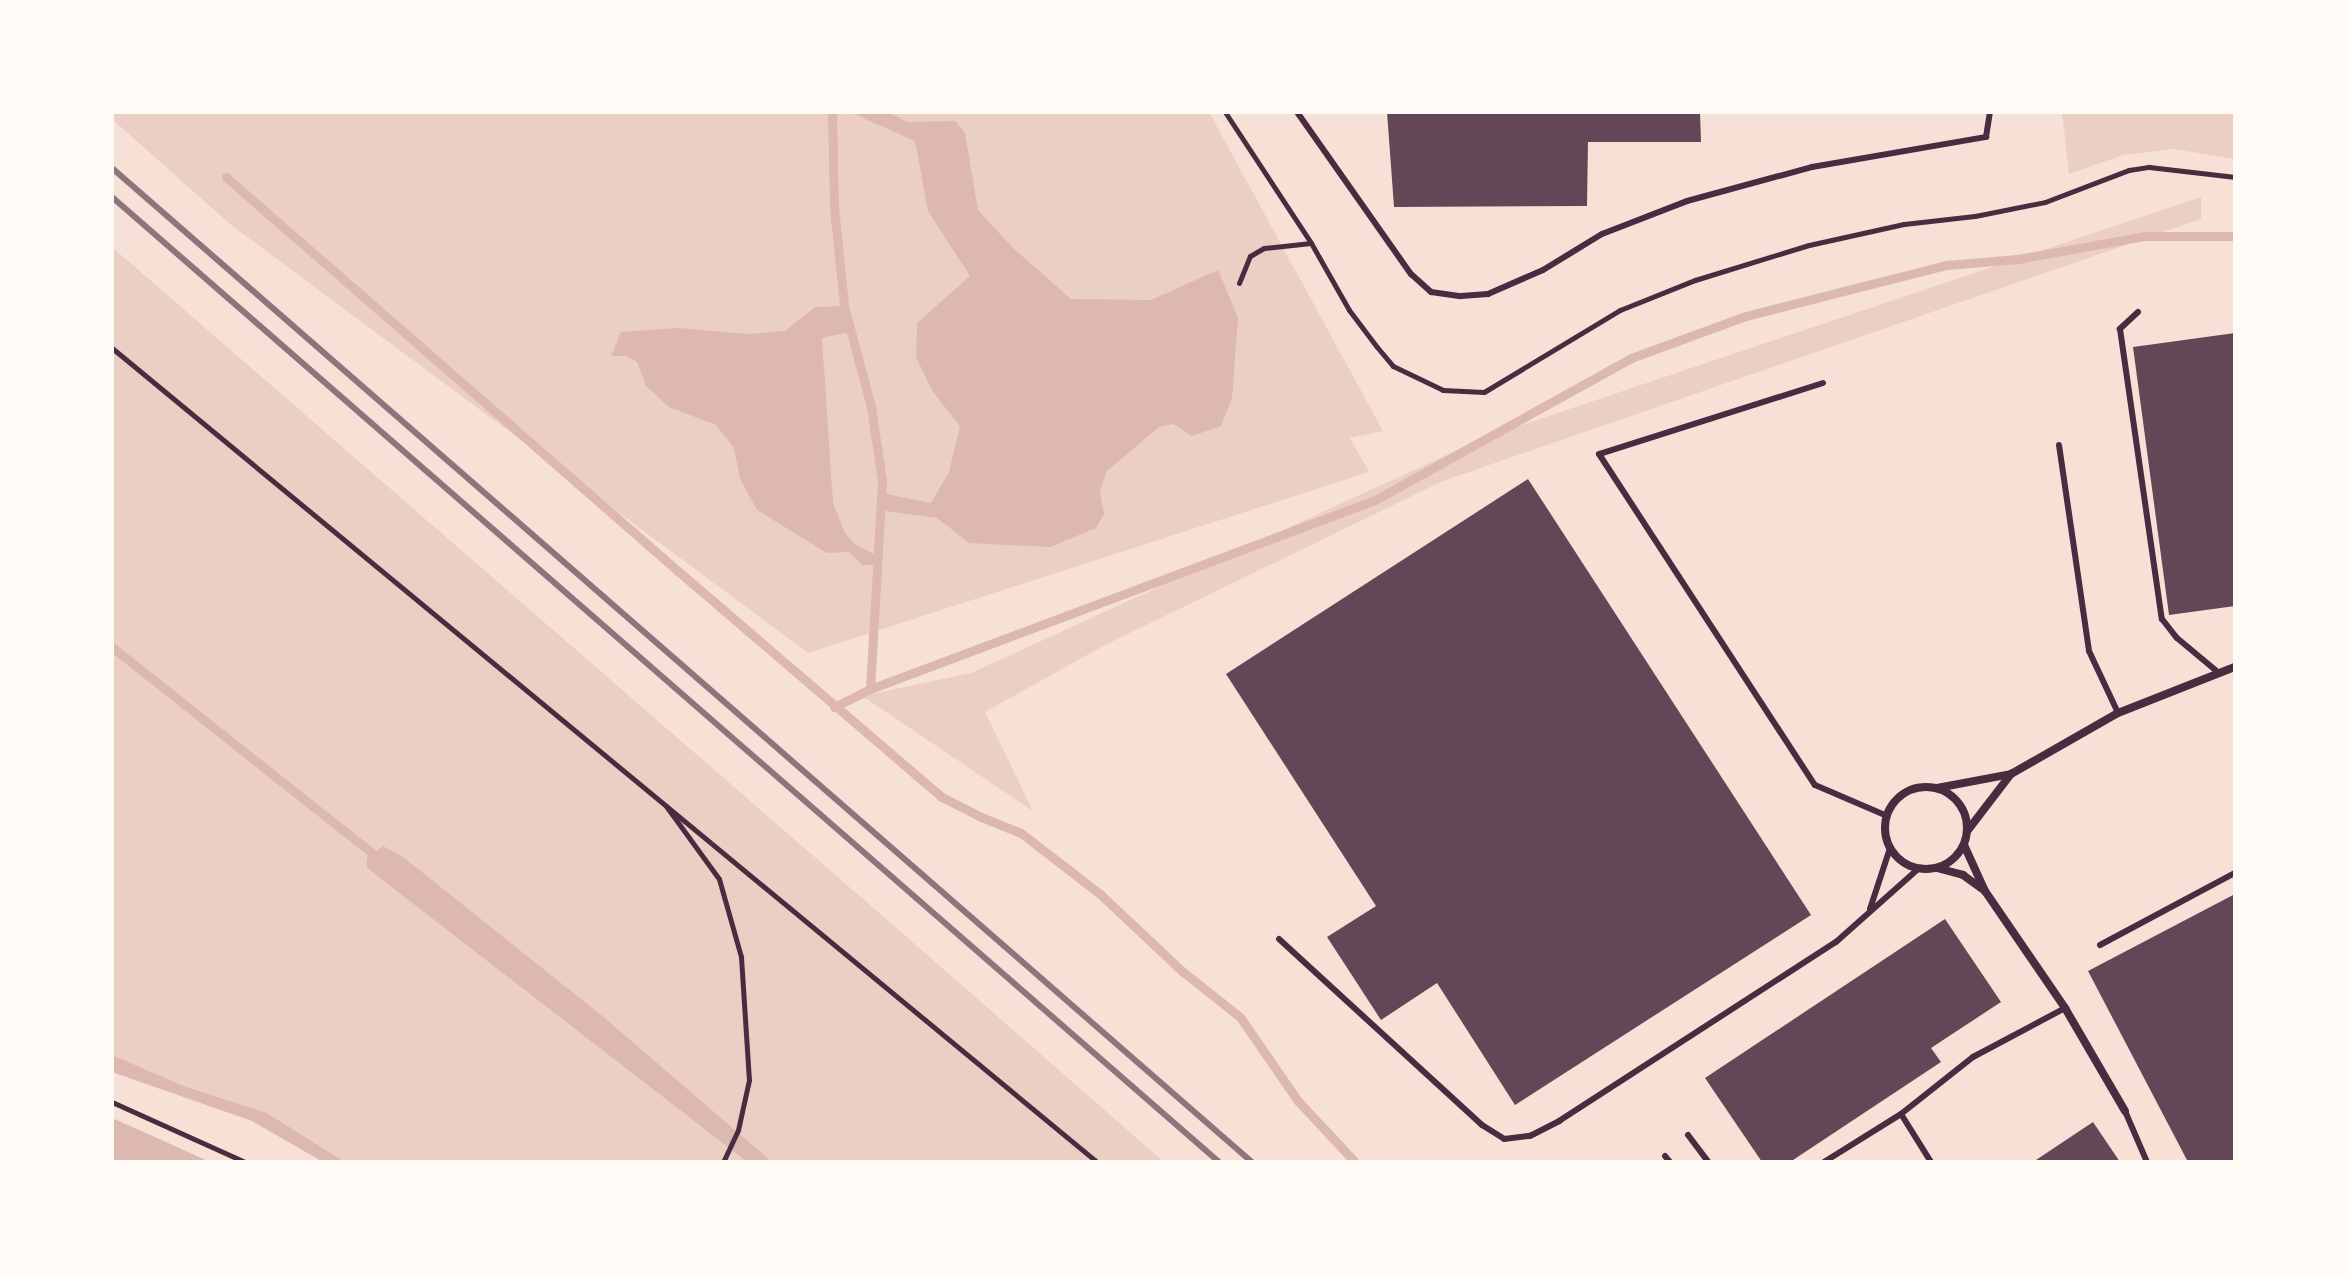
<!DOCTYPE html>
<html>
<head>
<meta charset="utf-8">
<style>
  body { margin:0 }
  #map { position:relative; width:2347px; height:1274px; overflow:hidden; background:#f7e1d7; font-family:Karla,sans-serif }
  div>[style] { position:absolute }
  .green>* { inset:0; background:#ebcfc5 }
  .water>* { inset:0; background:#dcb8b0 }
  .stream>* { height:9px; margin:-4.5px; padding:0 4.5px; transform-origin:4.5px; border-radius:4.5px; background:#dcb8b0 }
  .building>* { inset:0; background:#644757 }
  .path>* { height:5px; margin:-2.5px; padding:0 2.5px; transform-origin:2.5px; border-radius:2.5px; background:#4a2c40 }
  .service>* { height:6px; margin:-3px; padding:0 3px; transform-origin:3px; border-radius:3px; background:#4a2c40 }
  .minor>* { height:8px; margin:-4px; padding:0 4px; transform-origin:4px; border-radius:4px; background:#4a2c40 }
  .minor>.ring { margin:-4px; padding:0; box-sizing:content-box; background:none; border:8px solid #4a2c40; border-radius:50% }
  .rail>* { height:6px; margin:-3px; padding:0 3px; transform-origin:3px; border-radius:3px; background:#8f747c }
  span { translate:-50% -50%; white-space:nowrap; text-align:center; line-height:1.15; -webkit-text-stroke:6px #fffaf5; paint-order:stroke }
  .frame { position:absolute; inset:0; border:114px solid #fffaf5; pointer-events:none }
</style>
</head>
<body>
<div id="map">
  <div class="green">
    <i style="clip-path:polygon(112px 112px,1209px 112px,1383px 431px,1350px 438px,1369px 472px,808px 653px,231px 225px,112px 119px)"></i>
    <i style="clip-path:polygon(2062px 112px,2235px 112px,2235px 159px,2174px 149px,2123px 155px,2069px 174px)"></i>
    <i style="clip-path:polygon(2201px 197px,2201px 219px,1443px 481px,1105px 645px,985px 712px,1033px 811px,862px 696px,971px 673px,1486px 437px)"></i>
    <i style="clip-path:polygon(112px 247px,885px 918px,1164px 1162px,772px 1162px,605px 1018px,479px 918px,367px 858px,367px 868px,747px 1162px,345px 1162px,267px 1113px,184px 1086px,112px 1055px)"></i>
  </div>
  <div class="water">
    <i style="clip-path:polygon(850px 112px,888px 112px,907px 122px,955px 121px,965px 133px,978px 210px,1014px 249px,1071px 299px,1151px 300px,1218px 270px,1238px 318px,1232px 398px,1221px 426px,1192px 436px,1173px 424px,1159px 427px,1106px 472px,1100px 492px,1104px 514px,1096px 528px,1050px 547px,969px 543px,937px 518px,879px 510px,881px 493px,931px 503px,949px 472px,960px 426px,933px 392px,916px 357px,917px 323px,970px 276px,928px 211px,915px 141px)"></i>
    <i style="clip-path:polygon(844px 306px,849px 332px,822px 338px,833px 503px,845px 533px,856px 545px,876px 555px,876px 565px,862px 565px,849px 552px,827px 553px,757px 510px,740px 479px,734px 448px,716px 425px,669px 407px,646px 386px,637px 362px,626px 356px,611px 356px,621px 332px,678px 328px,748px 334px,785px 331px,815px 307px)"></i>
    <i style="clip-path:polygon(383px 846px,403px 857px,605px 1018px,772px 1162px,747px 1162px,367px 868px,367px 858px)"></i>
    <i style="clip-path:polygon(112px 1055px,184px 1086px,267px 1113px,345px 1162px,323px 1162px,252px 1121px,112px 1072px)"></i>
    <i style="clip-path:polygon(112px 1118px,155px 1137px,210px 1162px,112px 1162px)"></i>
  </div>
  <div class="stream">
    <i style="left:832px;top:112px;width:95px;rotate:88.8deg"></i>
    <i style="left:834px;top:207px;width:100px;rotate:84.2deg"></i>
    <i style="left:844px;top:306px;width:105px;rotate:75deg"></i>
    <i style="left:871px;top:407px;width:75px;rotate:81.5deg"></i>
    <i style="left:882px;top:481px;width:208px;rotate:93.3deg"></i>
    <i style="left:870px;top:689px;width:40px;rotate:153.4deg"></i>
    <i style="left:226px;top:177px;width:600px;rotate:41.08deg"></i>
    <i style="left:678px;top:571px;width:348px;rotate:40.6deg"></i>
    <i style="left:942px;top:797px;width:44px;rotate:27.1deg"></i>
    <i style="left:981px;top:817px;width:43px;rotate:21.8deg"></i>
    <i style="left:1021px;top:833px;width:100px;rotate:37.7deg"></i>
    <i style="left:1100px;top:894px;width:112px;rotate:43.2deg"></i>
    <i style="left:1182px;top:971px;width:74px;rotate:38.4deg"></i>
    <i style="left:1240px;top:1017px;width:102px;rotate:55.4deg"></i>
    <i style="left:1298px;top:1101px;width:83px;rotate:46.9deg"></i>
    <i style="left:112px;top:647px;width:341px;rotate:38.4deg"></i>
    <i style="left:870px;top:689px;width:539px;rotate:-20.52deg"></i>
    <i style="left:1375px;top:500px;width:293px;rotate:-29deg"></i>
    <i style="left:1631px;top:358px;width:122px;rotate:-20.1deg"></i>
    <i style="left:1746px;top:316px;width:206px;rotate:-14.3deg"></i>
    <i style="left:1946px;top:265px;width:72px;rotate:-4.8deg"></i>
    <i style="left:2018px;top:259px;width:128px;rotate:-10.3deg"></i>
    <i style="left:2144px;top:236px;width:91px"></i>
  </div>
  <div class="building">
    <i style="clip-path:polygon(1387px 112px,1700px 112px,1701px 142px,1588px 142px,1587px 206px,1394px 207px)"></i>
    <i style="clip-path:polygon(2235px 333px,2235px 606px,2169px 615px,2133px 347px)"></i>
    <i style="clip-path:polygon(1528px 479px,1811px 915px,1515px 1105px,1437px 983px,1381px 1020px,1327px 937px,1376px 906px,1226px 674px)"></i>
    <i style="clip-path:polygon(2235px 894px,2235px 1162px,2188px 1162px,2088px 971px)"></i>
    <i style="clip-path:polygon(1945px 919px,2001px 1002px,1931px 1048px,1941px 1062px,1790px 1162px,1762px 1162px,1705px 1078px)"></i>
    <i style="clip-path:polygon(2093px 1122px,2120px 1162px,2033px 1162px)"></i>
  </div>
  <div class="path">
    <i style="left:1225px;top:112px;width:157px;rotate:56.7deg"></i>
    <i style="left:1311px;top:243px;width:77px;rotate:60.4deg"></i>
    <i style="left:1349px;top:310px;width:46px;rotate:52.9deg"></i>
    <i style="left:1377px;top:347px;width:25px;rotate:50deg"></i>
    <i style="left:1393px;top:366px;width:55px;rotate:25.6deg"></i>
    <i style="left:1443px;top:390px;width:41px;rotate:2.8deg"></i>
    <i style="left:1484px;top:392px;width:159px;rotate:-31.1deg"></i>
    <i style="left:1620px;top:310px;width:81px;rotate:-21.8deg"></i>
    <i style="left:1695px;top:280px;width:119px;rotate:-17.1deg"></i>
    <i style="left:1809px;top:245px;width:97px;rotate:-12.5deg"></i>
    <i style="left:1904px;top:224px;width:71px;rotate:-6.4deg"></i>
    <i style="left:1975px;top:216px;width:71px;rotate:-11.3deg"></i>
    <i style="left:2045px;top:202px;width:90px;rotate:-20.9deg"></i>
    <i style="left:2129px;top:170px;width:20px;rotate:-9deg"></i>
    <i style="left:2149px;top:167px;width:87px;rotate:6.6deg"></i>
    <i style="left:1239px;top:283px;width:29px;rotate:-68deg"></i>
    <i style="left:1250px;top:256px;width:16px;rotate:-30deg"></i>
    <i style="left:1264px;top:248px;width:47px;rotate:-6.1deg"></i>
    <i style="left:112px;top:348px;width:1278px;rotate:39.57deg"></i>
    <i style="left:666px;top:806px;width:90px;rotate:54deg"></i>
    <i style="left:719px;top:879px;width:81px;rotate:74.2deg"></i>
    <i style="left:741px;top:957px;width:123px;rotate:86.3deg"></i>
    <i style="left:749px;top:1080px;width:51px;rotate:102.4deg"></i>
    <i style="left:738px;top:1130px;width:35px;rotate:115deg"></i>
    <i style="left:112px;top:1102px;width:146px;rotate:24.3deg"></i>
  </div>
  <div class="service">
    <i style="left:1297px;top:112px;width:198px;rotate:54.9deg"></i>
    <i style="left:1411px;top:274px;width:27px;rotate:42deg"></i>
    <i style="left:1431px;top:292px;width:30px;rotate:8deg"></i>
    <i style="left:1461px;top:296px;width:27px;rotate:-4deg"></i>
    <i style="left:1488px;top:294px;width:60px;rotate:-23.6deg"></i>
    <i style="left:1543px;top:270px;width:69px;rotate:-31.4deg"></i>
    <i style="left:1602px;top:234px;width:91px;rotate:-21.2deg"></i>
    <i style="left:1687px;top:201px;width:130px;rotate:-15.2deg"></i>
    <i style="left:1812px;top:167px;width:177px;rotate:-9.8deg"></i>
    <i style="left:1986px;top:137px;width:25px;rotate:-81deg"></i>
    <i style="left:2138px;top:312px;width:25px;rotate:137deg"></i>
    <i style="left:2120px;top:329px;width:293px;rotate:81.8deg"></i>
    <i style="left:2162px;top:619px;width:24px;rotate:52deg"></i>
    <i style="left:2177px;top:638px;width:55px;rotate:39.8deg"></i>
    <i style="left:1823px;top:383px;width:235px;rotate:162.4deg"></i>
    <i style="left:1599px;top:454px;width:395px;rotate:56.9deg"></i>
    <i style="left:1815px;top:785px;width:78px;rotate:23.3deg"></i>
    <i style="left:2059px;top:445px;width:208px;rotate:81.7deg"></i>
    <i style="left:2089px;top:651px;width:68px;rotate:64.9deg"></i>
    <i style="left:1870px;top:909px;width:64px;rotate:-71.8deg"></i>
    <i style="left:1279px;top:939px;width:275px;rotate:42.5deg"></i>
    <i style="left:1482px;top:1125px;width:26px;rotate:32deg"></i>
    <i style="left:1504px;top:1139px;width:26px;rotate:-7deg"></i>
    <i style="left:1530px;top:1136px;width:33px;rotate:-27deg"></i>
    <i style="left:1559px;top:1121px;width:330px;rotate:-32.9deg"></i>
    <i style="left:1836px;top:942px;width:111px;rotate:-41.7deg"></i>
    <i style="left:2100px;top:945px;width:153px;rotate:-28.1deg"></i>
    <i style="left:2125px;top:1111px;width:56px;rotate:66.7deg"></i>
    <i style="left:1901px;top:1114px;width:57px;rotate:58deg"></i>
    <i style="left:1688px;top:1135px;width:34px;rotate:53deg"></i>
    <i style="left:1665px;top:1156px;width:8px;rotate:50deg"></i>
    <i style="left:1824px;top:1162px;width:91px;rotate:-31.9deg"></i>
    <i style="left:1901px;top:1114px;width:92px;rotate:-38.4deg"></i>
    <i style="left:1973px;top:1057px;width:104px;rotate:-28deg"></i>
  </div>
  <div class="minor">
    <i class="ring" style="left:1885px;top:787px;width:74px;height:74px"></i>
    <i style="left:1937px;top:788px;width:75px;rotate:-10.7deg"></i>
    <i style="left:2011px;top:774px;width:123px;rotate:-29.7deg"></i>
    <i style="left:2118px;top:713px;width:126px;rotate:-21.5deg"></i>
    <i style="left:1968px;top:830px;width:71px;rotate:-52.5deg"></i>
    <i style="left:1964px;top:845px;width:51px;rotate:65.5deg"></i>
    <i style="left:1985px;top:891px;width:142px;rotate:55.6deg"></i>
    <i style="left:2065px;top:1008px;width:119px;rotate:59.8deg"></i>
    <i style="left:1937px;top:868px;width:27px;rotate:15deg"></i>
    <i style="left:1963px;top:875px;width:27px;rotate:36deg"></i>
  </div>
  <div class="rail">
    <i style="left:112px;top:168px;width:1512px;rotate:41.09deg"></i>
    <i style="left:112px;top:197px;width:1469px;rotate:41.08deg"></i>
  </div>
  <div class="frame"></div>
</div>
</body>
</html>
